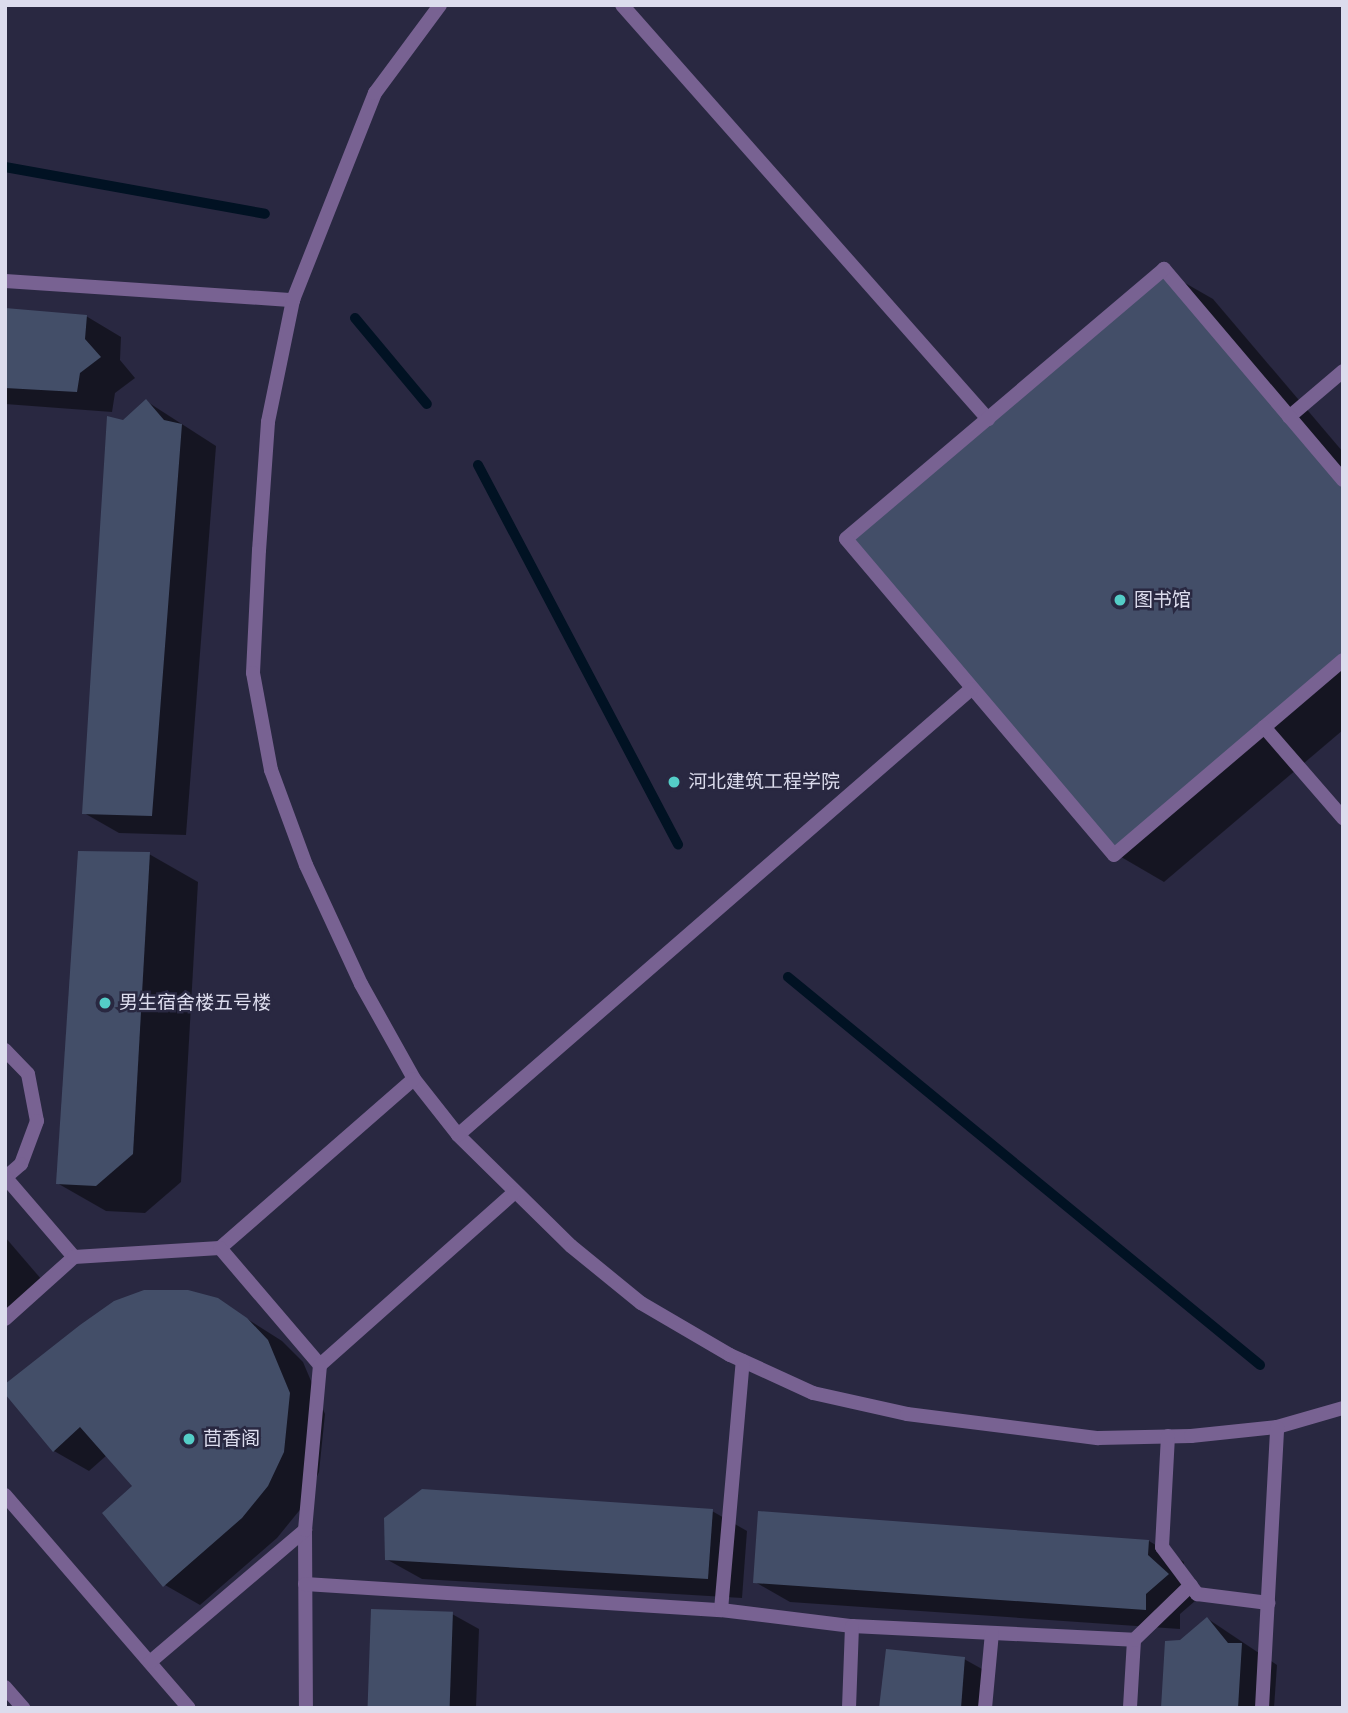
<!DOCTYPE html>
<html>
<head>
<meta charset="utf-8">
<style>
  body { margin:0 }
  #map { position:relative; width:1348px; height:1713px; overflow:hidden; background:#292841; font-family:"Libre Baskerville","Noto Sans SC",serif }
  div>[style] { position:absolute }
  .shadow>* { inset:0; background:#0007 }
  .stream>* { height:10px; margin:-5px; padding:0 5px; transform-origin:5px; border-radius:5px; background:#011223 }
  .building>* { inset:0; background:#434e68; transform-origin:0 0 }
  .lane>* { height:14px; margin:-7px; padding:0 7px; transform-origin:7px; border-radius:7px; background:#786292 }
  .street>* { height:14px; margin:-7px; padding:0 7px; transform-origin:7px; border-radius:7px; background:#786292 }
  .dots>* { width:19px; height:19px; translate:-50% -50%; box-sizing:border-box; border:4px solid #292841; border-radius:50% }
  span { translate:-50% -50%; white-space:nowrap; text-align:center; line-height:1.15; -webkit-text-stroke:5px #292841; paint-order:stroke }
  .poi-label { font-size:19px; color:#dcdced }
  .left { translate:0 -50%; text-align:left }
  .frame { position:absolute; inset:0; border:7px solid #dcdced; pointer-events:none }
</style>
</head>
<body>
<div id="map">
  <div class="shadow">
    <i style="clip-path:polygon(1164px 271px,1213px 299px,1343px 452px,1343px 730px,1164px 882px,1116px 854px)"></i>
    <i style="clip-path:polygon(5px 310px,86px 316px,121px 337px,120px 360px,135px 378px,115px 393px,112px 412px,5px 404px)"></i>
    <i style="clip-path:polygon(146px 401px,216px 446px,186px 835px,119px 833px,84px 813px,124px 422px)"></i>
    <i style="clip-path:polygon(149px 854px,198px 882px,181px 1182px,145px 1213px,106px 1211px,57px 1183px)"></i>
    <i style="clip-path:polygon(5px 1237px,48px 1287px,5px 1323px)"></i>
    <i style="clip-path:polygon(217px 1300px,282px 1341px,303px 1362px,325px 1414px,319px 1472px,303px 1506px,277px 1538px,200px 1605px,165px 1585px,134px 1487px,107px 1455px,89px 1471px,54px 1451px,5px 1392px)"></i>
    <i style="clip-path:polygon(712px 1511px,747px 1531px,742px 1598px,422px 1579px,386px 1559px)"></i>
    <i style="clip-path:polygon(1149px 1541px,1184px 1562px,1183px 1576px,1202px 1595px,1180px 1614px,1180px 1629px,790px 1602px,755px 1582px)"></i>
    <i style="clip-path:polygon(452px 1614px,479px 1629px,476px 1708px,369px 1708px)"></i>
    <i style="clip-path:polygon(1208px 1619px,1277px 1665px,1274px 1708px,1163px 1708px,1180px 1642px)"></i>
    <i style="clip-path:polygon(964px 1659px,991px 1674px,989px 1708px,881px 1708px)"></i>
  </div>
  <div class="stream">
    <i style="left:5px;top:167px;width:264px;rotate:10.2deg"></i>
    <i style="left:355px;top:318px;width:112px;rotate:50.1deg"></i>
    <i style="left:478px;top:465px;width:429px;rotate:62.2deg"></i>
    <i style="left:788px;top:977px;width:611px;rotate:39.42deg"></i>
  </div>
  <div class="building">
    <i style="clip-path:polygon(1164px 269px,1343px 480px,1343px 660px,1114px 855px,846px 539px)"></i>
    <i style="clip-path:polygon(5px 308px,87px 315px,85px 339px,101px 357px,80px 373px,77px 392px,5px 388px)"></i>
    <i style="clip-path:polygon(146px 399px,164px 420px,182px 424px,152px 816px,82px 814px,107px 416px,123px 420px)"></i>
    <i style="clip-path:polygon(78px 851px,150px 852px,133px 1154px,96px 1186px,56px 1184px)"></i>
    <i style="clip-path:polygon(144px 1290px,188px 1290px,218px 1298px,247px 1318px,268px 1340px,290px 1393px,284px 1452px,268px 1486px,242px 1518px,163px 1587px,102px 1513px,132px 1486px,80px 1427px,53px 1452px,5px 1394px,5px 1384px,80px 1325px,114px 1301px)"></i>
    <i style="clip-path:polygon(422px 1489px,713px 1509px,708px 1579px,385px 1560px,384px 1518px)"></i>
    <i style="clip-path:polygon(758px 1511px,1149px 1540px,1148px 1555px,1169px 1574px,1146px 1594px,1146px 1610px,753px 1583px)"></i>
    <i style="left:371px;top:1609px;width:82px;height:99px;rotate:2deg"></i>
    <i style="clip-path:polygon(1207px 1617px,1228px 1643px,1242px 1643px,1238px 1708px,1161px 1708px,1165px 1641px,1180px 1640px)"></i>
    <i style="clip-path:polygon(886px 1649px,965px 1657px,961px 1708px,879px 1708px)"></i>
  </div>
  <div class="lane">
    <i style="left:5px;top:1687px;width:28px;rotate:49deg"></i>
  </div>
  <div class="street">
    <i style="left:622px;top:5px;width:553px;rotate:48.52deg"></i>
    <i style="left:5px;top:281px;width:289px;rotate:3.8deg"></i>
    <i style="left:293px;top:300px;width:125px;rotate:101.6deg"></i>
    <i style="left:268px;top:422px;width:128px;rotate:94deg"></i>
    <i style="left:259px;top:550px;width:123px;rotate:92.8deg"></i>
    <i style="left:253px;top:673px;width:99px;rotate:79.5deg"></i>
    <i style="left:271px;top:770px;width:101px;rotate:69.8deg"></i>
    <i style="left:306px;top:865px;width:131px;rotate:65.2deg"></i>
    <i style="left:361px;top:984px;width:109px;rotate:60.8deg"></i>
    <i style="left:414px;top:1079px;width:71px;rotate:51.8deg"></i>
    <i style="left:458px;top:1135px;width:158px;rotate:44.5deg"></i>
    <i style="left:571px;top:1246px;width:90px;rotate:39.2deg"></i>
    <i style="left:641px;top:1303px;width:103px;rotate:30.3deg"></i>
    <i style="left:730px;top:1355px;width:91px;rotate:24.6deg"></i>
    <i style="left:813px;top:1393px;width:96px;rotate:12.6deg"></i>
    <i style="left:907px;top:1414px;width:193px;rotate:7.2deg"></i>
    <i style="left:1098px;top:1438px;width:93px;rotate:-1.2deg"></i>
    <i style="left:1191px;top:1436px;width:86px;rotate:-6deg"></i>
    <i style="left:1277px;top:1427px;width:69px;rotate:-16.1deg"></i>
    <i style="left:293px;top:300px;width:223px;rotate:-68.4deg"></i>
    <i style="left:375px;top:93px;width:109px;rotate:-53.5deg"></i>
    <i style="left:1289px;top:417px;width:71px;rotate:-40.4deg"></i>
    <i style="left:1343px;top:480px;width:277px;rotate:-130.3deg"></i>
    <i style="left:1164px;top:269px;width:417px;rotate:139.7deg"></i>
    <i style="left:846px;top:539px;width:414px;rotate:49.7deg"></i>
    <i style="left:1114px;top:855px;width:301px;rotate:-40.4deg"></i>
    <i style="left:1264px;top:727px;width:121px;rotate:49deg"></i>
    <i style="left:5px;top:1050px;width:33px;rotate:46deg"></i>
    <i style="left:28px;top:1074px;width:48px;rotate:79.2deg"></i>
    <i style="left:37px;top:1121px;width:46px;rotate:110.4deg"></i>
    <i style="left:21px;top:1164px;width:21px;rotate:139deg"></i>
    <i style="left:458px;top:1135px;width:680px;rotate:-41deg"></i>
    <i style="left:6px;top:1178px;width:104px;rotate:49.3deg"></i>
    <i style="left:220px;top:1248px;width:257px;rotate:-41.1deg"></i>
    <i style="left:5px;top:1319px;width:93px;rotate:-41.9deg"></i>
    <i style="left:74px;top:1257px;width:146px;rotate:-3.5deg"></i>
    <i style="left:220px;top:1248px;width:154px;rotate:49.5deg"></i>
    <i style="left:1168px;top:1436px;width:111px;rotate:93.1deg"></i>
    <i style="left:1162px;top:1547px;width:59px;rotate:53.3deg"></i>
    <i style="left:1197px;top:1594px;width:72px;rotate:7.2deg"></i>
    <i style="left:5px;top:1495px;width:281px;rotate:49.2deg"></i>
    <i style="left:305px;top:1530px;width:178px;rotate:89.7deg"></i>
    <i style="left:305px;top:1584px;width:417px;rotate:3.6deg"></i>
    <i style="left:721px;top:1610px;width:132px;rotate:7deg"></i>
    <i style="left:852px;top:1626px;width:282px;rotate:2.8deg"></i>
    <i style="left:1134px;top:1640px;width:68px;rotate:93.4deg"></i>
    <i style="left:721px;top:1610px;width:250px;rotate:-85deg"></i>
    <i style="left:1134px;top:1640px;width:79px;rotate:-44deg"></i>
    <i style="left:150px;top:1662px;width:204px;rotate:-40.4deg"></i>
    <i style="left:305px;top:1530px;width:166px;rotate:-84.8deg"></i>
    <i style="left:320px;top:1365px;width:259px;rotate:-41.6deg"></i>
    <i style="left:849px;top:1708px;width:82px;rotate:-87.9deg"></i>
    <i style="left:985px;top:1708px;width:75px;rotate:-84.7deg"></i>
    <i style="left:1262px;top:1708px;width:281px;rotate:-86.9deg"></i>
  </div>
  <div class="dots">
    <i style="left:1120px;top:600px;background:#54cdc7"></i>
    <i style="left:674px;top:782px;background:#54cdc7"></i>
    <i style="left:105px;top:1003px;background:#54cdc7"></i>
    <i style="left:189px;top:1439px;background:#54cdc7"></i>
  </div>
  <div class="poi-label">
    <span class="left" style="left:1134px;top:600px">图书馆</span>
    <span class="left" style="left:688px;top:782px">河北建筑工程学院</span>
    <span class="left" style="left:119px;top:1003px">男生宿舍楼五号楼</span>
    <span class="left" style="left:203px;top:1439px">茴香阁</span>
  </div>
  <div class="frame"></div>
</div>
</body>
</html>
